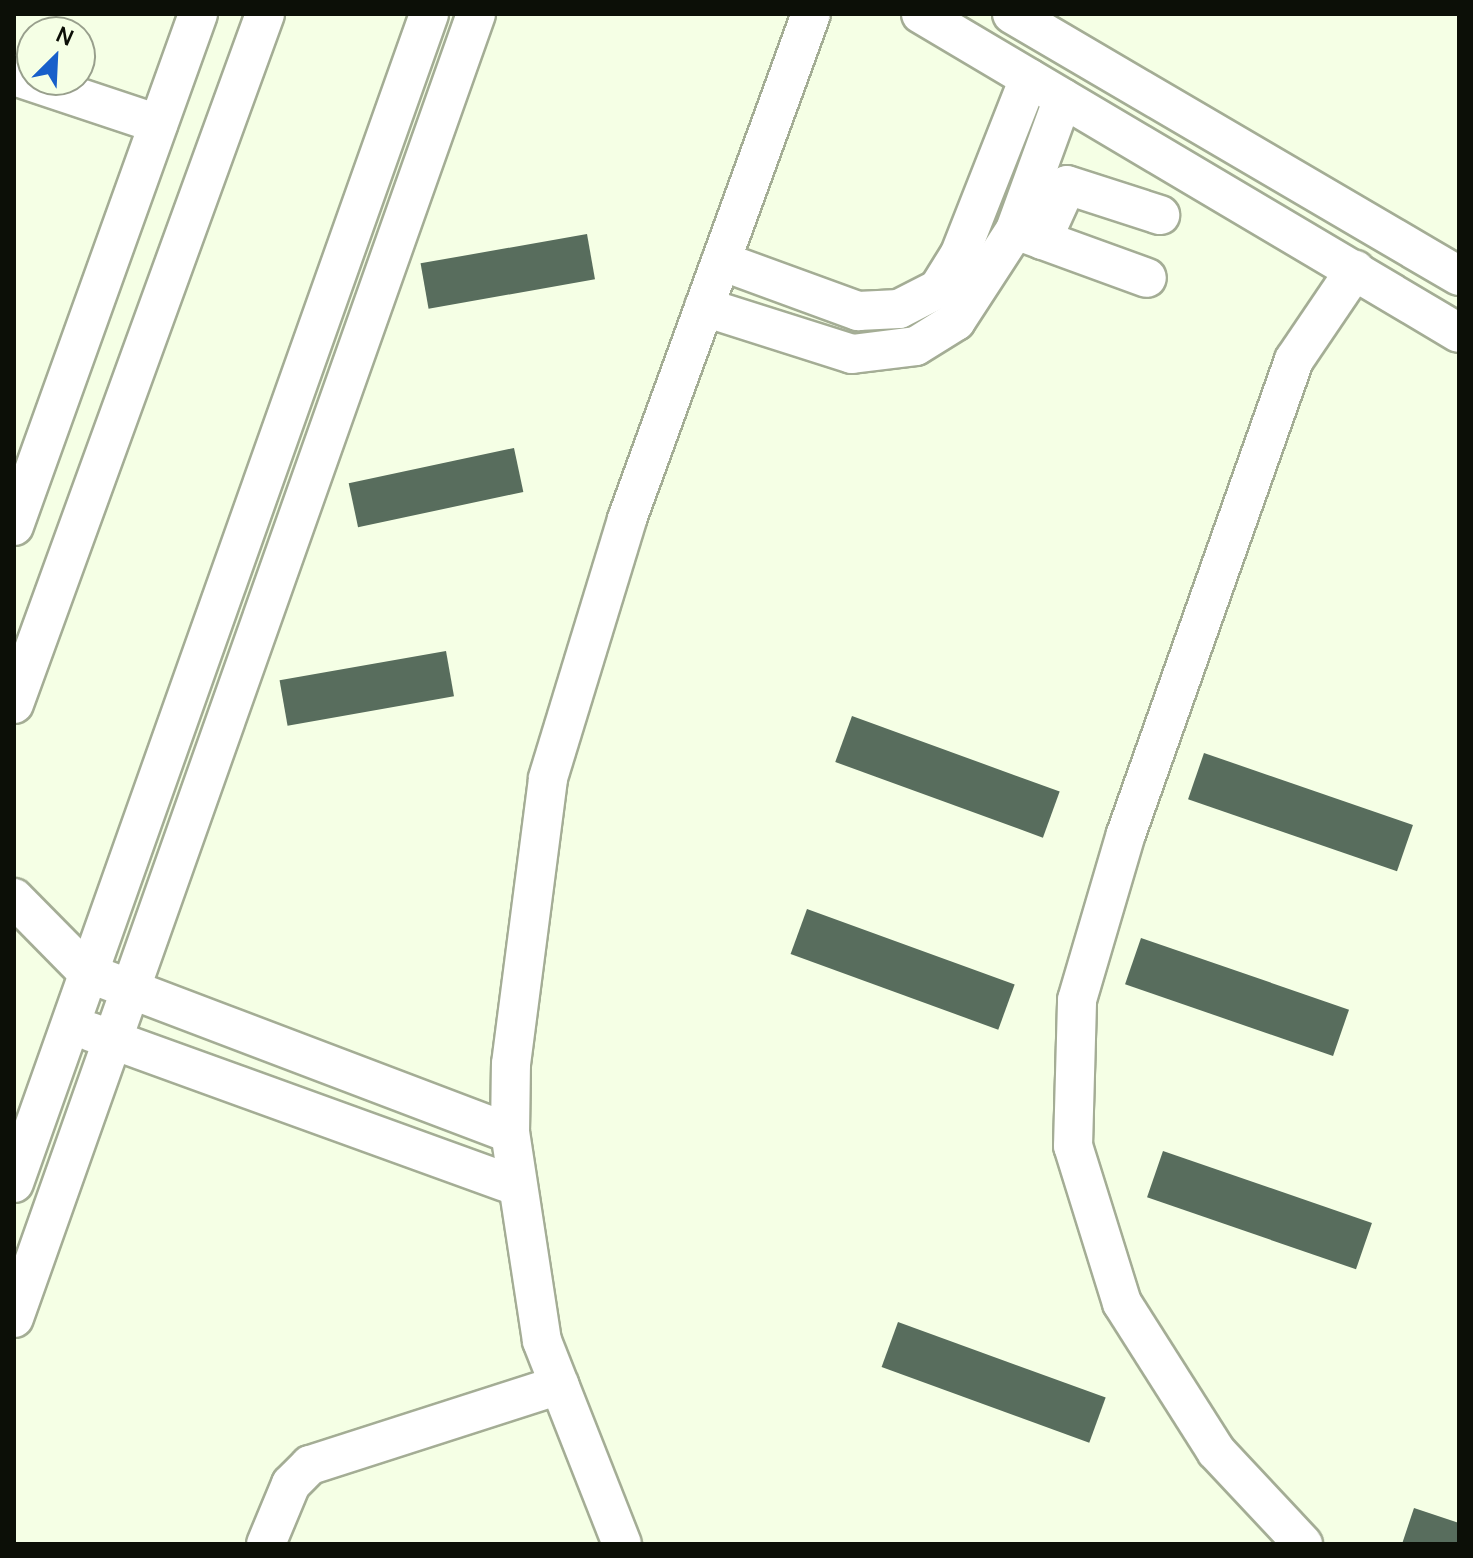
<!DOCTYPE html>
<html>
<head>
<meta charset="utf-8">
<style>
  body { margin:0 }
  #map { position:relative; width:1473px; height:1558px; overflow:hidden; background:#f5ffe5; font-family:Manrope,sans-serif }
  div>[style] { position:absolute }
  .building>* { inset:0; background:#586d5d; transform-origin:0 0 }
  .roads { filter:drop-shadow(2px 0 #a4ad95) drop-shadow(-2px 0 #a4ad95) drop-shadow(0 2px #a4ad95) drop-shadow(0 -2px #a4ad95) }
  .minor>* { height:38px; margin:-19px; padding:0 19px; transform-origin:19px; border-radius:19px; background:#fff }
  span { translate:-50% -50%; white-space:nowrap; text-align:center; line-height:1.15; -webkit-text-stroke:6px #f5ffe5; paint-order:stroke }
  .frame { position:absolute; inset:0; border:16px solid #0c0f07; pointer-events:none }
  .north { position:absolute; left:16px; top:16px; width:80px; height:80px; box-sizing:border-box; background:#f5ffe5; border:2px solid #989f8c; border-radius:50%; rotate:24deg; font-size:22px; font-weight:700; line-height:32px; text-align:center; color:#0c0f07 }
  .north::after { content:''; display:block; margin:auto; width:28px; height:36px; background:#175fca; clip-path:polygon(50% 0,100% 100%,50% 72%,0 100%) }
</style>
</head>
<body>
<div id="map">
  <div class="building">
    <i style="left:587px;top:234px;width:46px;height:169px;rotate:80deg"></i>
    <i style="left:514px;top:448px;width:45px;height:169px;rotate:78deg"></i>
    <i style="left:446px;top:651px;width:46px;height:169px;rotate:80deg"></i>
    <i style="left:852px;top:716px;width:221px;height:49px;rotate:20deg"></i>
    <i style="left:1204px;top:753px;width:221px;height:49px;rotate:19deg"></i>
    <i style="left:807px;top:909px;width:221px;height:48px;rotate:20deg"></i>
    <i style="left:1141px;top:938px;width:220px;height:49px;rotate:19deg"></i>
    <i style="left:1163px;top:1151px;width:221px;height:49px;rotate:19deg"></i>
    <i style="left:898px;top:1322px;width:221px;height:48px;rotate:20deg"></i>
    <i style="clip-path:polygon(1414px 1508px,1459px 1523px,1459px 1544px,1402px 1544px)"></i>
  </div>
  <div class="roads">
    <div class="minor">
      <i style="left:921px;top:14px;width:625px;rotate:30.67deg"></i>
      <i style="left:1012px;top:14px;width:518px;rotate:30.38deg"></i>
      <i style="left:14px;top:76px;width:152px;rotate:18.4deg"></i>
      <i style="left:1018px;top:231px;width:137px;rotate:20deg"></i>
      <i style="left:1042px;top:240px;width:60px;rotate:-65.6deg"></i>
      <i style="left:1067px;top:185px;width:98px;rotate:17.9deg"></i>
      <i style="left:721px;top:261px;width:146px;rotate:20.1deg"></i>
      <i style="left:858px;top:311px;width:41px;rotate:-2.8deg"></i>
      <i style="left:899px;top:309px;width:44px;rotate:-27.1deg"></i>
      <i style="left:938px;top:289px;width:39px;rotate:-58deg"></i>
      <i style="left:959px;top:256px;width:191px;rotate:-68.5deg"></i>
      <i style="left:704px;top:307px;width:155px;rotate:17.6deg"></i>
      <i style="left:852px;top:354px;width:64px;rotate:-7.1deg"></i>
      <i style="left:916px;top:346px;width:47px;rotate:-32deg"></i>
      <i style="left:956px;top:321px;width:108px;rotate:-57deg"></i>
      <i style="left:1015px;top:230px;width:140px;rotate:-70deg"></i>
      <i style="left:14px;top:526px;width:544px;rotate:-70.23deg"></i>
      <i style="left:14px;top:704px;width:734px;rotate:-70.01deg"></i>
      <i style="left:14px;top:898px;width:105px;rotate:45.4deg"></i>
      <i style="left:88px;top:973px;width:451px;rotate:20.8deg"></i>
      <i style="left:91px;top:1032px;width:453px;rotate:19.9deg"></i>
      <i style="left:14px;top:1183px;width:1240px;rotate:-70.45deg"></i>
      <i style="left:14px;top:1318px;width:1383px;rotate:-70.49deg"></i>
      <i style="left:266px;top:1544px;width:65px;rotate:-67.4deg"></i>
      <i style="left:291px;top:1484px;width:27px;rotate:-45deg"></i>
      <i style="left:310px;top:1465px;width:262px;rotate:-17.8deg"></i>
      <i style="left:622px;top:1544px;width:218px;rotate:-111.5deg"></i>
      <i style="left:542px;top:1341px;width:210px;rotate:-98.7deg"></i>
      <i style="left:510px;top:1133px;width:69px;rotate:-89.2deg"></i>
      <i style="left:511px;top:1064px;width:288px;rotate:-82.6deg"></i>
      <i style="left:548px;top:778px;width:271px;rotate:-73deg"></i>
      <i style="left:627px;top:519px;width:537px;rotate:-69.98deg"></i>
      <i style="left:1303px;top:1544px;width:127px;rotate:-133.1deg"></i>
      <i style="left:1216px;top:1451px;width:175px;rotate:-122.4deg"></i>
      <i style="left:1122px;top:1303px;width:164px;rotate:-107.3deg"></i>
      <i style="left:1073px;top:1146px;width:146px;rotate:-88.4deg"></i>
      <i style="left:1077px;top:1000px;width:173px;rotate:-73.6deg"></i>
      <i style="left:1126px;top:834px;width:503px;rotate:-70.48deg"></i>
      <i style="left:1294px;top:360px;width:109px;rotate:-55.9deg"></i>
    </div>
  </div>
  <div class="frame"></div>
  <div class="north">N</div>
</div>
</body>
</html>
